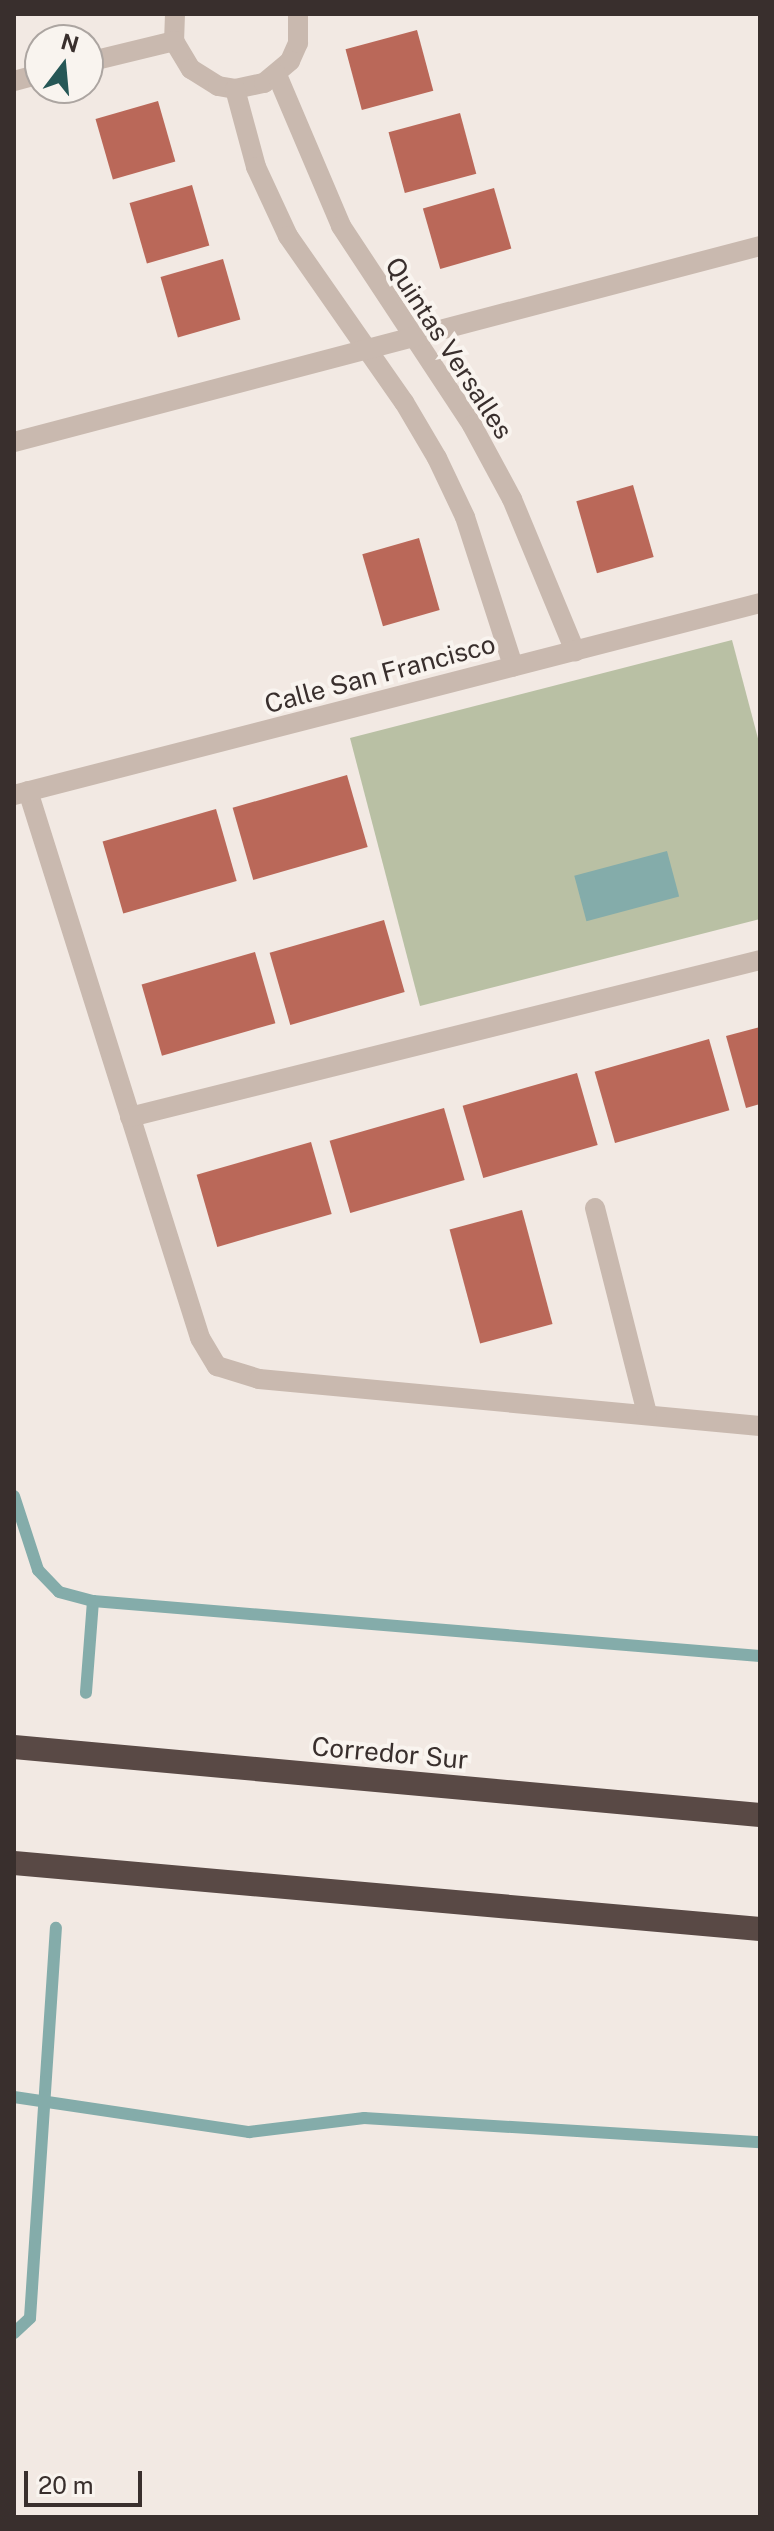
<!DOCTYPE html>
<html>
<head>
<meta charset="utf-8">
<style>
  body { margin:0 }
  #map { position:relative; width:774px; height:2531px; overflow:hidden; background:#f2e9e3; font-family:"Public Sans",sans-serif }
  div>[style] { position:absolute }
  .green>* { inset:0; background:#b9c0a4 }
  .water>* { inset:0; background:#84acaa; transform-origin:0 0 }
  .stream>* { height:12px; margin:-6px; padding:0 6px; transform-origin:6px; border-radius:6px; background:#84acaa }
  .building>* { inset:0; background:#ba6859; transform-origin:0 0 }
  .street>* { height:20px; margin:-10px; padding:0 10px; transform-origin:10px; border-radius:10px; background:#c9b9af }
  .highway>* { height:24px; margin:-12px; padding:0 12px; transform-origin:12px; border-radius:12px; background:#594945 }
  span { translate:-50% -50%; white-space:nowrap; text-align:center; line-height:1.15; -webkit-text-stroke:8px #f9f4ef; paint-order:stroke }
  .street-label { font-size:26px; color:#392f2d }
  .frame { position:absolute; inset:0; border:16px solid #392f2d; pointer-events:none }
  .north { position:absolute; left:24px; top:24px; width:80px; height:80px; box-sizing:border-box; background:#f9f4ef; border:2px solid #aca5a1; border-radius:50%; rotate:16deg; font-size:22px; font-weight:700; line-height:32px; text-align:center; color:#392f2d }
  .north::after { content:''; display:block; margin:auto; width:28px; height:36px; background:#265756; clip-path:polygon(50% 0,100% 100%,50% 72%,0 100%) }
  .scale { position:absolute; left:24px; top:2471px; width:118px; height:36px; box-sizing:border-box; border:4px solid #392f2d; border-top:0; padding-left:10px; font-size:24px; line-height:28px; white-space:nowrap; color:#392f2d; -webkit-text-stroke:6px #f9f4ef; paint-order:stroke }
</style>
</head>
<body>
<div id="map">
  <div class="green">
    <i style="clip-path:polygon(732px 640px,760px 746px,760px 919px,420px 1006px,350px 738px)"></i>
  </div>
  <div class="water">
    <i style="left:667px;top:851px;width:47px;height:96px;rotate:75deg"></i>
  </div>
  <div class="stream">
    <i style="left:14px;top:1496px;width:78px;rotate:72deg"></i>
    <i style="left:38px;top:1570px;width:30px;rotate:46deg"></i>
    <i style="left:59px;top:1592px;width:35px;rotate:15deg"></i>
    <i style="left:93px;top:1601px;width:92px;rotate:94.4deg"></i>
    <i style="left:93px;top:1601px;width:669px;rotate:4.71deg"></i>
    <i style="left:14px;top:2097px;width:238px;rotate:8.5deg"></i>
    <i style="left:249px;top:2132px;width:116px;rotate:-6.9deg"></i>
    <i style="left:364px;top:2118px;width:397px;rotate:3.5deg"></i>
    <i style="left:14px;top:2333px;width:22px;rotate:-43deg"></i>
    <i style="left:30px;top:2318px;width:391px;rotate:-86.2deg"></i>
  </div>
  <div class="building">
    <i style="left:417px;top:30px;width:63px;height:74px;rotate:75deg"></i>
    <i style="left:158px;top:101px;width:63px;height:65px;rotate:74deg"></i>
    <i style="left:460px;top:113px;width:63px;height:74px;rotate:75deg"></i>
    <i style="left:192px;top:185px;width:63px;height:65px;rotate:74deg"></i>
    <i style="left:494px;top:188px;width:63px;height:74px;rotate:74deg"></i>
    <i style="left:223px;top:259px;width:63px;height:65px;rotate:74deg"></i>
    <i style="left:633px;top:485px;width:75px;height:59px;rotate:74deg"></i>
    <i style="left:419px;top:538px;width:75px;height:59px;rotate:74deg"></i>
    <i style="left:347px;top:775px;width:75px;height:119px;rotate:74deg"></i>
    <i style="left:216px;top:809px;width:75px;height:118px;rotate:74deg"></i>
    <i style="left:384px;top:920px;width:75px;height:119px;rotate:74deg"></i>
    <i style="left:255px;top:952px;width:74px;height:118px;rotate:74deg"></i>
    <i style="clip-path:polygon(760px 1027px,760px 1104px,746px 1108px,726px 1036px)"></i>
    <i style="left:709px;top:1039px;width:74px;height:119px;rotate:74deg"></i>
    <i style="left:577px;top:1073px;width:75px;height:119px;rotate:74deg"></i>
    <i style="left:444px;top:1108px;width:75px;height:119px;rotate:74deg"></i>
    <i style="left:311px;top:1142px;width:75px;height:119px;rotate:74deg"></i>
    <i style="left:522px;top:1210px;width:118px;height:75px;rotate:75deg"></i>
  </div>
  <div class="street">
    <i style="left:175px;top:14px;width:27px;rotate:92deg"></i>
    <i style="left:174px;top:41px;width:33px;rotate:59deg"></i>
    <i style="left:191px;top:69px;width:32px;rotate:32deg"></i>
    <i style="left:218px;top:86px;width:17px;rotate:10deg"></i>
    <i style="left:235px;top:89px;width:30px;rotate:-12deg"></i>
    <i style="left:264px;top:83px;width:34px;rotate:-40deg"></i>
    <i style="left:290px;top:61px;width:20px;rotate:-66deg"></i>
    <i style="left:298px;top:43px;width:29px;rotate:-90deg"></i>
    <i style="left:88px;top:62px;width:89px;rotate:-13.7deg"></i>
    <i style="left:277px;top:75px;width:164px;rotate:67deg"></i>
    <i style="left:341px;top:226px;width:238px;rotate:56.6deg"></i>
    <i style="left:472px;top:425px;width:84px;rotate:61.6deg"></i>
    <i style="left:512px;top:499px;width:165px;rotate:67.5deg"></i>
    <i style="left:14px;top:81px;width:27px;rotate:-15deg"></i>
    <i style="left:235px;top:89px;width:81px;rotate:74.9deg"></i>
    <i style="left:256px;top:167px;width:76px;rotate:65.1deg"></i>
    <i style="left:288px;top:236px;width:203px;rotate:55.1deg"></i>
    <i style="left:404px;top:402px;width:65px;rotate:59.5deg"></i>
    <i style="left:437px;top:458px;width:65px;rotate:64.6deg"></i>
    <i style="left:465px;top:517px;width:157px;rotate:72.1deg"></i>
    <i style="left:14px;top:442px;width:771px;rotate:-14.72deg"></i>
    <i style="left:28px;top:791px;width:573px;rotate:72.54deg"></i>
    <i style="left:200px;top:1338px;width:33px;rotate:59deg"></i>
    <i style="left:217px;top:1366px;width:44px;rotate:17.2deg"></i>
    <i style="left:259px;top:1379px;width:503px;rotate:5.36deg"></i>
    <i style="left:14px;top:795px;width:770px;rotate:-14.43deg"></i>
    <i style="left:130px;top:1117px;width:649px;rotate:-13.99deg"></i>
    <i style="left:595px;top:1208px;width:212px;rotate:75.8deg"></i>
  </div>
  <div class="highway">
    <i style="left:14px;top:1747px;width:749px;rotate:5.21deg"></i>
    <i style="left:14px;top:1863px;width:749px;rotate:5.06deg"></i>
  </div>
  <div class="street-label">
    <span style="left:449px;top:348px;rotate:57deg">Quintas Versalles</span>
    <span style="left:380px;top:674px;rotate:-15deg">Calle San Francisco</span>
    <span style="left:390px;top:1753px;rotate:5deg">Corredor Sur</span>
  </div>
  <div class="frame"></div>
  <div class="north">N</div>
  <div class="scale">20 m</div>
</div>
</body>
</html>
